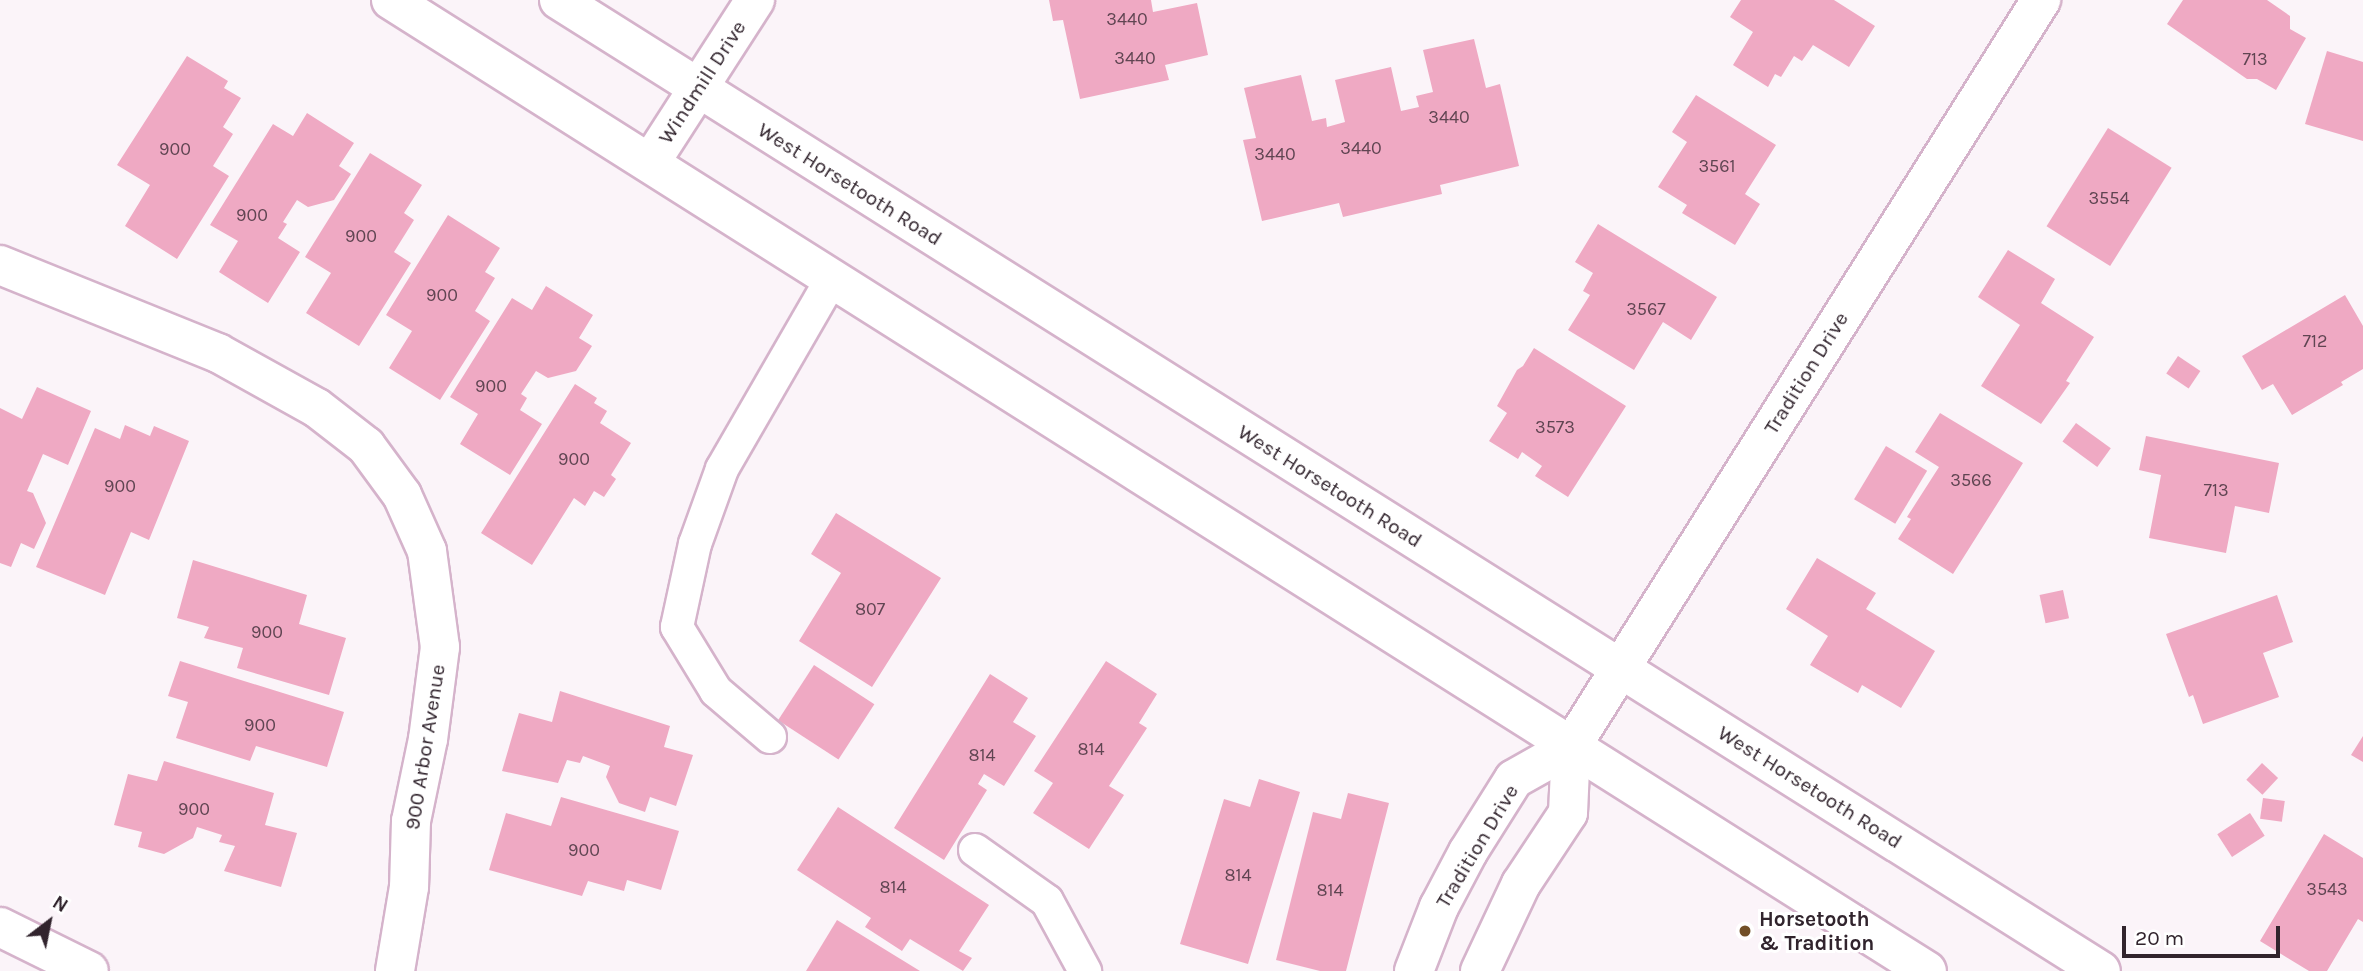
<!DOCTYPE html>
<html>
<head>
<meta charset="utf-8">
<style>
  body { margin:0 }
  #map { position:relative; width:2363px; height:971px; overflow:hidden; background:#fbf4f9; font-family:Karla,sans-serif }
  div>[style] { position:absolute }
  .building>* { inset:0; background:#efa9c3; transform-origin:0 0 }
  .roads { filter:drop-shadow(2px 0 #d5b3cb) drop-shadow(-2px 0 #d5b3cb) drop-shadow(0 2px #d5b3cb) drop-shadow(0 -2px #d5b3cb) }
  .service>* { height:32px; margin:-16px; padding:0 16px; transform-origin:16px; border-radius:16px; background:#fff }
  .minor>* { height:38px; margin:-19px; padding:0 19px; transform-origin:19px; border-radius:19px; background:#fff }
  .primary>* { height:38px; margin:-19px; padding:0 19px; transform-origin:19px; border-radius:19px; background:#fff }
  .dots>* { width:19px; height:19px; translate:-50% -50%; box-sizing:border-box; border:4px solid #fff; border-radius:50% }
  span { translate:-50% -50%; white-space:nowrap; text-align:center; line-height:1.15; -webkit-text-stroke:6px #fff; paint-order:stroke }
  .number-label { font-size:18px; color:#604552 }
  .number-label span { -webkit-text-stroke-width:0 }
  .street-label { font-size:21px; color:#31242d }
  .poi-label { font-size:21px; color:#31242d; font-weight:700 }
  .left { translate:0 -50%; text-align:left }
  .north { position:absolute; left:14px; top:887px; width:70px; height:70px; -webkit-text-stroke:5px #fff; paint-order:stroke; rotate:32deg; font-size:19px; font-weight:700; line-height:28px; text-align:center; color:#31242d }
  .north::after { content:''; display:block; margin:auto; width:24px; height:32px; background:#31242d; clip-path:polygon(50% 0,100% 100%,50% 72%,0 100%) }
  .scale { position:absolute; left:2122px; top:926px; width:158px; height:32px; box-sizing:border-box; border:4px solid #31242d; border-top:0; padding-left:9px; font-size:21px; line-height:24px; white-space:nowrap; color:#31242d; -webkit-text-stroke:5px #fff; paint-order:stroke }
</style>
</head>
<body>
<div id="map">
  <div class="building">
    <i style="clip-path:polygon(1049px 0,1151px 0,1153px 12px,1197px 3px,1208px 55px,1165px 65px,1169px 80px,1080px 99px,1063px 20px,1053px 21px)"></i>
    <i style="clip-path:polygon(1741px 0,1834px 0,1875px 26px,1849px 67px,1813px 45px,1802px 61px,1794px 56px,1781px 77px,1775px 74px,1768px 87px,1733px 65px,1753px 32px,1730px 17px)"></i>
    <i style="clip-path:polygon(2183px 0,2267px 0,2290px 16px,2290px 29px,2306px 38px,2276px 90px,2257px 79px,2247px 79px,2167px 24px)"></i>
    <i style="clip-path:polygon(1474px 39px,1486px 88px,1500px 84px,1519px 166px,1440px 185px,1442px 194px,1343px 217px,1339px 203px,1262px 221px,1243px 140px,1256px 138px,1244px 88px,1301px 75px,1312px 121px,1326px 118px,1327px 127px,1345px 122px,1335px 80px,1391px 67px,1401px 111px,1419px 107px,1416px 96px,1433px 92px,1423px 50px)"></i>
    <i style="clip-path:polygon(2327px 51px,2363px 62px,2363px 141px,2305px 124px)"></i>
    <i style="clip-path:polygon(187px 56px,228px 81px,224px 88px,241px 98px,223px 127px,233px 134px,213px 166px,229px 176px,177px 259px,125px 226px,150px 185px,117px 165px)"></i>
    <i style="clip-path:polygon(1696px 95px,1776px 145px,1745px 194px,1760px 204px,1735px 245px,1682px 213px,1687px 205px,1658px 187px,1687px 142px,1672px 132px)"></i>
    <i style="clip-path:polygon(307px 113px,354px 143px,339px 166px,351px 174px,334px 200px,308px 207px,297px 200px,283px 222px,287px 224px,278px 238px,300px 252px,268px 303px,219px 272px,238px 241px,210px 225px,273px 124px,293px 136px)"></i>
    <i style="left:2108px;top:128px;width:75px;height:116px;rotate:32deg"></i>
    <i style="clip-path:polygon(370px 153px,422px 185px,404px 213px,414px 220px,394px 252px,411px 263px,359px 346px,306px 313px,331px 273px,305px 257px)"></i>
    <i style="clip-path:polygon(448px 215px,500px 248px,485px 272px,495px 278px,475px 311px,490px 321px,440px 400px,389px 368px,412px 331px,386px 315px)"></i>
    <i style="clip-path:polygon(1598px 224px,1717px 297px,1691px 340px,1663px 322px,1634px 370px,1568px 330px,1590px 295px,1583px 291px,1593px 273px,1575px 262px)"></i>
    <i style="clip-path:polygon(2008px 250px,2055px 279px,2041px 303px,2094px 337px,2066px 381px,2070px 383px,2041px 424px,1981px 386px,2020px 325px,1978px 297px)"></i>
    <i style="clip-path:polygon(546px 286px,593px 315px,579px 338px,592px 346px,576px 371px,548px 378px,536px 371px,521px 394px,527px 398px,520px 410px,542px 424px,510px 475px,460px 444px,478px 414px,450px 397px,512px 298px,532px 310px)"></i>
    <i style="clip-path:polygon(2345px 295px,2363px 326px,2363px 369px,2341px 382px,2343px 385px,2292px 415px,2273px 384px,2262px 390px,2242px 356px)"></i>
    <i style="clip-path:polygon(1534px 348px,1626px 406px,1568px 497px,1535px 476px,1542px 466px,1522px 452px,1518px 459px,1489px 441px,1507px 413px,1497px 406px,1517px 370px,1523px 366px)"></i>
    <i style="left:2178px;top:356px;width:27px;height:21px;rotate:34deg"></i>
    <i style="clip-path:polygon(575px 384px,597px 398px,594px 403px,607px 411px,600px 423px,631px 443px,611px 475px,616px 479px,604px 497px,594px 491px,585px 506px,574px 498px,532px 565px,481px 533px)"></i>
    <i style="clip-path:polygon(37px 387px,91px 411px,68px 465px,43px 454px,27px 491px,33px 493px,46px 523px,34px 549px,21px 543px,11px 567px,0 563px,0 408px,22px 419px)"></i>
    <i style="clip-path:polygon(1940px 413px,2023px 463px,1953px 574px,1898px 539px,1911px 519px,1907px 517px,1939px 467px,1915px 452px)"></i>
    <i style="left:2076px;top:423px;width:43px;height:23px;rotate:36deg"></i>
    <i style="clip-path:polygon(125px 425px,150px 436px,154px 426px,189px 441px,149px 540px,131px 532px,105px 595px,36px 567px,95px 428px,120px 439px)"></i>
    <i style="clip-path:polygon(2146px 436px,2279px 463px,2269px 513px,2235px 506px,2226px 553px,2149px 538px,2161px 475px,2139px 470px)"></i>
    <i style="left:1886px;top:446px;width:48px;height:62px;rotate:31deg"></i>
    <i style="clip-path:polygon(836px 513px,941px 578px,872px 687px,799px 641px,841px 573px,811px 554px)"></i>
    <i style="clip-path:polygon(1817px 558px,1876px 593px,1866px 609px,1935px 651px,1901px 708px,1862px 685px,1858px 693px,1810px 665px,1828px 636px,1786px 609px)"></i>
    <i style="clip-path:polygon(193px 560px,307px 595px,299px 624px,346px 638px,329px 695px,237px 668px,243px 648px,204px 638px,209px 627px,177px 618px)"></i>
    <i style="left:2063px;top:590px;width:29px;height:24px;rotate:78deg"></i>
    <i style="clip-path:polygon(2277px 595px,2293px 642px,2263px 653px,2279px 697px,2203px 724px,2193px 695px,2189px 697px,2166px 634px)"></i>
    <i style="clip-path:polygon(180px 661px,344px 712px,327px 767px,256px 746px,250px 761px,176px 738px,188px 702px,168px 696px)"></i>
    <i style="clip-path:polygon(1106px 661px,1157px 694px,1139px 723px,1147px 728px,1109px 786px,1124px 795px,1089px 849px,1033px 813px,1053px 783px,1034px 771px)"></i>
    <i style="left:814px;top:665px;width:72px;height:66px;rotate:33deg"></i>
    <i style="clip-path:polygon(990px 674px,1028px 698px,1013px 722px,1036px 736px,1004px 786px,984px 774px,978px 784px,987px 790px,944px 860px,894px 828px)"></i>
    <i style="clip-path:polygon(560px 691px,670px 726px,664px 747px,693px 755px,676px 806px,650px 797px,645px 812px,619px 803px,606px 777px,610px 766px,583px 756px,580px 763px,567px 760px,558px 783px,502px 771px,519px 713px,552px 722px)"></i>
    <i style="clip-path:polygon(2363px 736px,2363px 762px,2351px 755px)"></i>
    <i style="clip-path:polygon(164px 761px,274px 793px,265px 825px,297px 833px,281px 887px,224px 871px,235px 846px,219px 842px,222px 835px,197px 827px,193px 838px,164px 854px,138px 847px,142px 832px,114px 825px,128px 774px,157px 781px)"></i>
    <i style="left:2262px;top:763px;width:22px;height:23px;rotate:43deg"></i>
    <i style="clip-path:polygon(1259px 779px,1300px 792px,1248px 964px,1180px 944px,1224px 799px,1250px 807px)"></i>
    <i style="clip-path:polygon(1348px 793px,1389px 803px,1346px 971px,1320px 971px,1276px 960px,1313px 812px,1341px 819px)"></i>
    <i style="clip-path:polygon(561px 797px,679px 831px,661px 890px,627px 880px,624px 891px,588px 881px,582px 896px,489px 870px,506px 813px,551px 826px)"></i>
    <i style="left:2263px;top:798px;width:22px;height:21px;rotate:8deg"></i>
    <i style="clip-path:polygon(838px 807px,989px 905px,959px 951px,972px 958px,963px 971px,910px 939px,902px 951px,865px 927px,871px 918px,797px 870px)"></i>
    <i style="left:2250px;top:813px;width:27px;height:39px;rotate:57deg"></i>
    <i style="clip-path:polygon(2324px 834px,2363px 858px,2363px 922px,2358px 919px,2327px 971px,2309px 971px,2260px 941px)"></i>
    <i style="clip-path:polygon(837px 920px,920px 971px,806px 971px)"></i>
  </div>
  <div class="roads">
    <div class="service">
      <i style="left:770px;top:737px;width:71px;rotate:-139.6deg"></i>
      <i style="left:716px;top:691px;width:75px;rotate:-121.4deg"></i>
      <i style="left:677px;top:627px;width:85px;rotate:-77.8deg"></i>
      <i style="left:695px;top:544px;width:80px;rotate:-70.2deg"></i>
      <i style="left:722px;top:469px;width:218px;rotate:-60deg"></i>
      <i style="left:975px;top:850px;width:88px;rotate:35.3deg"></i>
      <i style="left:1047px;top:901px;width:80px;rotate:61.5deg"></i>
    </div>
    <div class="minor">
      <i style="left:650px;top:163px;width:194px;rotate:-57.2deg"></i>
      <i style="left:0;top:265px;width:235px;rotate:22deg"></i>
      <i style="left:218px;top:353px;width:113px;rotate:29.1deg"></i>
      <i style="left:317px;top:408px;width:62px;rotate:37.8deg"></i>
      <i style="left:366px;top:446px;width:61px;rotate:53.7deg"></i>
      <i style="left:402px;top:495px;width:61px;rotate:65.9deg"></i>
      <i style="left:427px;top:551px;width:97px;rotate:82.3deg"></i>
      <i style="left:440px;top:647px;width:93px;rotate:97.4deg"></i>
      <i style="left:428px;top:739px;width:84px;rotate:101.7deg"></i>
      <i style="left:411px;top:821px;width:66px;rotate:91.7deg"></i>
      <i style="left:409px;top:887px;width:85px;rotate:99.5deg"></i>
      <i style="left:0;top:927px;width:99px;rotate:26.3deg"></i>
      <i style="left:1414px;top:971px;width:69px;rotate:-68.7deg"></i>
      <i style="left:1439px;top:907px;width:62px;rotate:-62.2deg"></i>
      <i style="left:1468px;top:852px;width:86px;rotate:-57.8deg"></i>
      <i style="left:1514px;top:779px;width:65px;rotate:-29.3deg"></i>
      <i style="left:1571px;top:747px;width:883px;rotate:-57.82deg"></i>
      <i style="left:1480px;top:971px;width:96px;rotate:-64.8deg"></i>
      <i style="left:1521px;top:884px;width:85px;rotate:-56.5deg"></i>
      <i style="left:1568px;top:813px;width:66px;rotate:-87.4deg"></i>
    </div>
    <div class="primary">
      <i style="left:391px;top:0;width:1817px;rotate:32.3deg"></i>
      <i style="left:559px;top:0;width:1822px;rotate:32.2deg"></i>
    </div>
  </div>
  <div class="dots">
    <i style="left:1745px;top:931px;background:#725028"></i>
  </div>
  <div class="number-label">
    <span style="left:1127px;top:19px">3440</span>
    <span style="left:1135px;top:58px">3440</span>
    <span style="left:2255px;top:59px">713</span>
    <span style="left:1449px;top:117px">3440</span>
    <span style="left:1361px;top:148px">3440</span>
    <span style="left:175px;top:149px">900</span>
    <span style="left:1275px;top:154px">3440</span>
    <span style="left:1717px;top:166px">3561</span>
    <span style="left:2109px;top:198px">3554</span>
    <span style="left:252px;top:215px">900</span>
    <span style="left:361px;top:236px">900</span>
    <span style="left:442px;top:295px">900</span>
    <span style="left:1646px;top:309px">3567</span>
    <span style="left:2315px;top:341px">712</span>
    <span style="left:491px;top:386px">900</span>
    <span style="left:1555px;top:427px">3573</span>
    <span style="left:574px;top:459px">900</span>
    <span style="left:1971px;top:480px">3566</span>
    <span style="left:120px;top:486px">900</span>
    <span style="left:2216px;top:490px">713</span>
    <span style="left:870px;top:609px">807</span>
    <span style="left:267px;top:632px">900</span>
    <span style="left:260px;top:725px">900</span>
    <span style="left:1091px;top:749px">814</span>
    <span style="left:982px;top:755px">814</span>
    <span style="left:194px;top:809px">900</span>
    <span style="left:584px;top:850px">900</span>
    <span style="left:1238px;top:875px">814</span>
    <span style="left:893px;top:887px">814</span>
    <span style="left:2327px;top:889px">3543</span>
    <span style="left:1330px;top:890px">814</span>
  </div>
  <div class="street-label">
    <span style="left:702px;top:82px;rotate:-57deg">Windmill Drive</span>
    <span style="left:850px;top:184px;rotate:32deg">West Horsetooth Road</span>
    <span style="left:1806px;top:373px;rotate:-58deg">Tradition Drive</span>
    <span style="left:1330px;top:486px;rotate:32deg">West Horsetooth Road</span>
    <span style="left:425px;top:747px;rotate:-81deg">900 Arbor Avenue</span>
    <span style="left:1810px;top:787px;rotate:32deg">West Horsetooth Road</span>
    <span style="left:1477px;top:846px;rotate:-59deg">Tradition Drive</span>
  </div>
  <div class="poi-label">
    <span class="left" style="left:1759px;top:931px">Horsetooth<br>&amp; Tradition</span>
  </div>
  <div class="north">N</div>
  <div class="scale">20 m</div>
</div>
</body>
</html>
